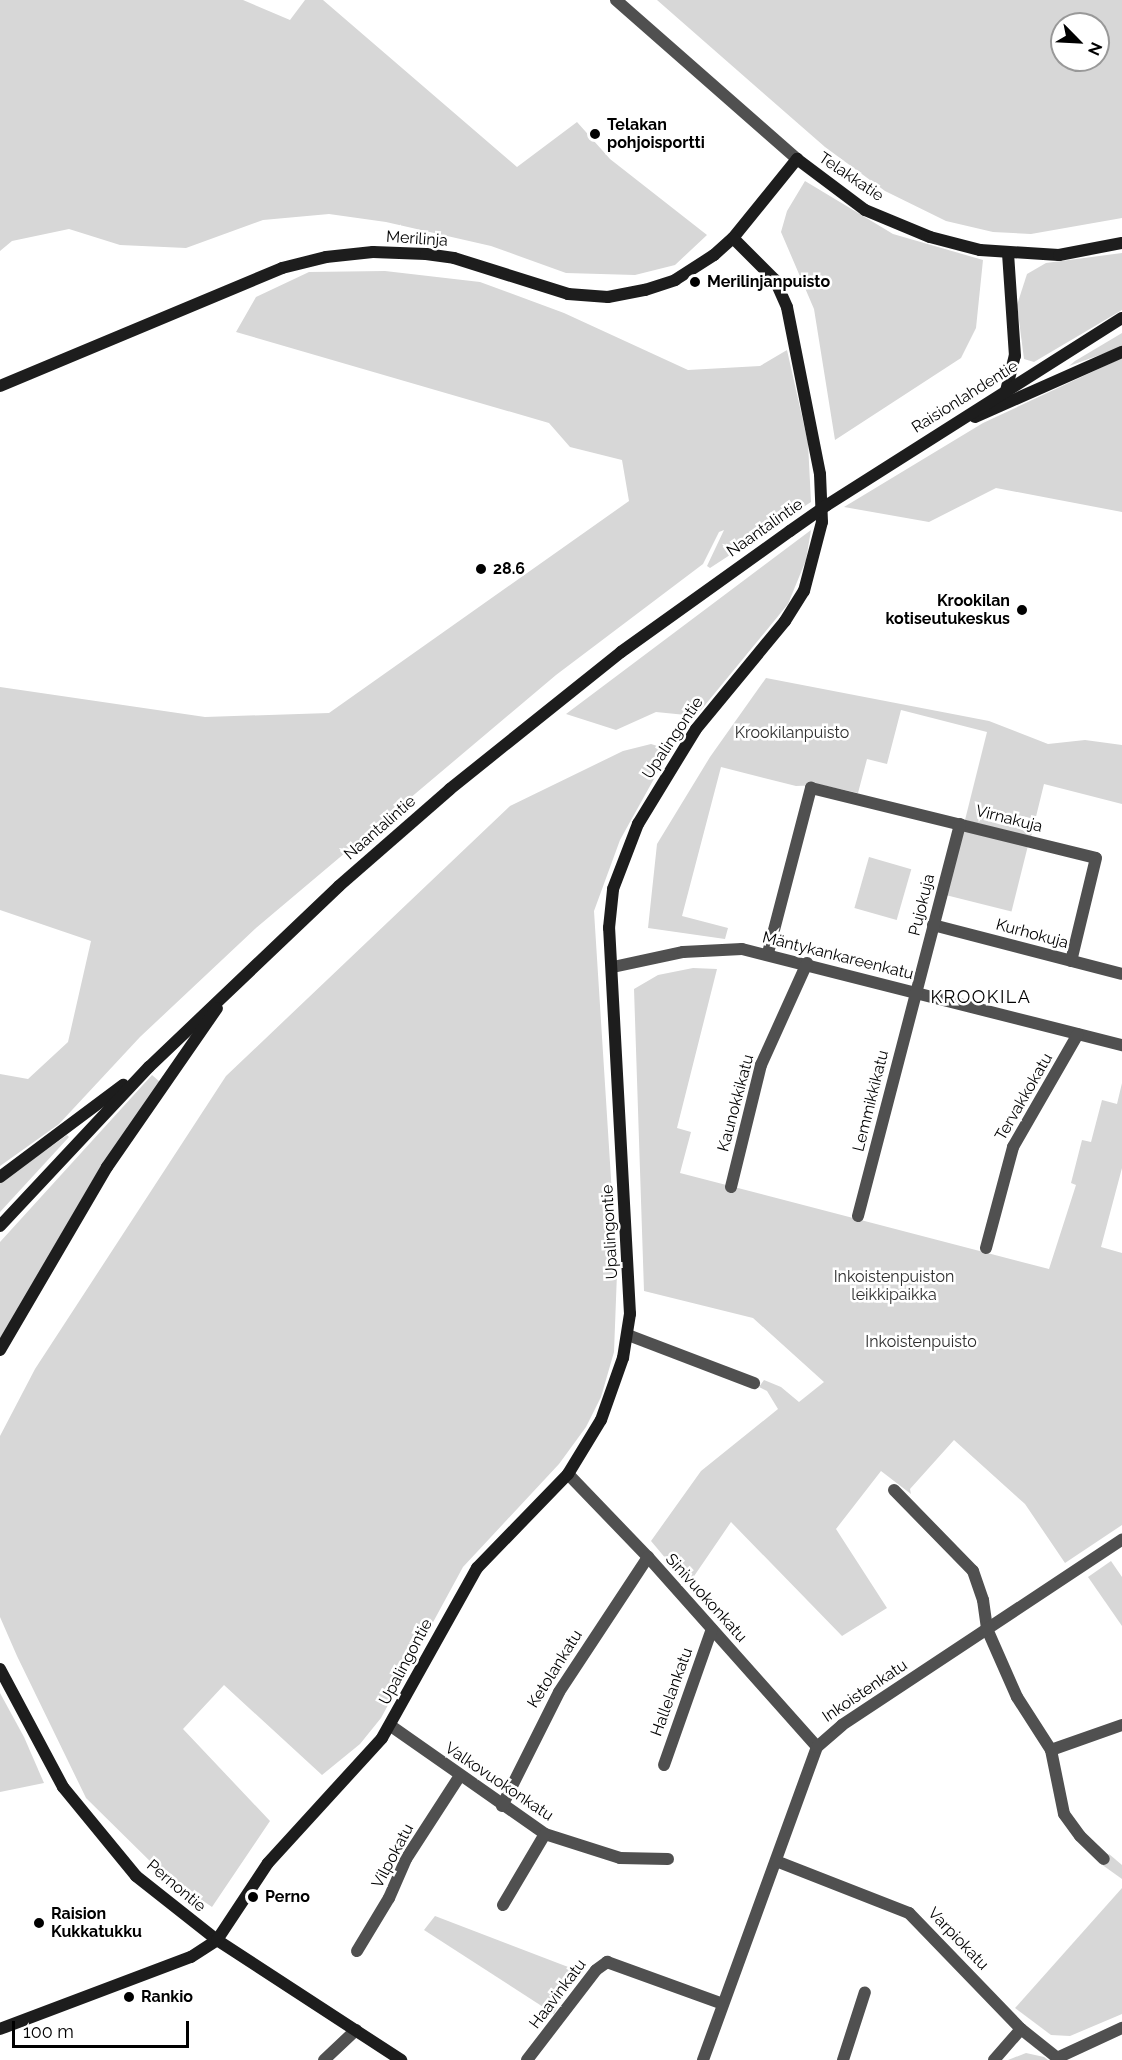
<!DOCTYPE html>
<html>
<head>
<meta charset="utf-8">
<style>
  body { margin:0 }
  #map { position:relative; width:1122px; height:2060px; overflow:hidden; background:#fff; font-family:Raleway,sans-serif }
  div>[style] { position:absolute }
  .green>* { inset:0; background:#d7d7d7; transform-origin:0 0 }
  .street>* { height:12px; margin:-6px; padding:0 6px; transform-origin:6px; border-radius:6px; background:#505050 }
  .secondary>* { height:12px; margin:-6px; padding:0 6px; transform-origin:6px; border-radius:6px; background:#1d1d1d }
  .secondary-bridge>* { height:12px; margin:-6px; padding:0 6px; transform-origin:6px; border-radius:6px; background:#1d1d1d }
  .dots>* { width:16px; height:16px; translate:-50% -50%; box-sizing:border-box; border:3px solid #fff; border-radius:50% }
  span { translate:-50% -50%; white-space:nowrap; text-align:center; line-height:1.15; -webkit-text-stroke:5px #fff; paint-order:stroke }
  .poi-label { font-size:16px; color:#000; font-weight:700 }
  .left { translate:0 -50%; text-align:left }
  .right { translate:-100% -50%; text-align:right }
  .street-label { font-size:16px; color:#000 }
  .park-label { font-size:16px; color:#2e2e2e }
  .neighbourhood-label { font-size:18px; color:#000; letter-spacing:1.5px }
  .north { position:absolute; left:1050px; top:12px; width:60px; height:60px; box-sizing:border-box; background:#fff; border:2px solid #999; border-radius:50%; rotate:114deg; font-size:16px; font-weight:700; line-height:24px; text-align:center; color:#000 }
  .north::after { content:''; display:block; margin:auto; width:21px; height:27px; background:#000; clip-path:polygon(50% 0,100% 100%,50% 72%,0 100%) }
  .scale { position:absolute; left:12px; top:2021px; width:177px; height:27px; box-sizing:border-box; border:3px solid #000; border-top:0; padding-left:8px; font-size:18px; line-height:21px; white-space:nowrap; color:#000; -webkit-text-stroke:4px #fff; paint-order:stroke }
</style>
</head>
<body>
<div id="map">
  <div class="green">
    <i style="clip-path:polygon(0 0,243px 0,290px 20px,305px 0,323px 0,517px 167px,577px 122px,610px 159px,707px 235px,675px 265px,635px 275px,566px 273px,491px 246px,386px 222px,329px 214px,263px 220px,186px 248px,120px 245px,69px 229px,12px 241px,0 251px)"></i>
    <i style="clip-path:polygon(evenodd,657px 0,1122px 0,1122px 218px,1031px 234px,993px 232px,946px 221px,885px 191px,825px 147px,657px 0,1062px 24px,1098px 24px,1098px 60px,1062px 60px,1062px 24px)"></i>
    <i style="clip-path:polygon(805px 181px,893px 234px,983px 260px,976px 328px,961px 358px,835px 440px,814px 309px,781px 232px,787px 211px)"></i>
    <i style="clip-path:polygon(1122px 253px,1122px 310px,1034px 362px,1024px 359px,1017px 305px,1027px 274px,1046px 263px)"></i>
    <i style="clip-path:polygon(385px 271px,480px 282px,564px 313px,688px 370px,760px 366px,787px 350px,808px 443px,811px 502px,710px 568px,707px 566px,724px 530px,719px 532px,703px 564px,556px 675px,256px 928px,140px 1037px,59px 1124px,0 1166px,0 1074px,28px 1079px,68px 1042px,91px 941px,0 910px,0 687px,205px 717px,329px 713px,629px 501px,622px 460px,570px 447px,549px 423px,236px 332px,256px 297px,309px 272px)"></i>
    <i style="clip-path:polygon(1122px 333px,1122px 347px,1069px 366px,1075px 361px)"></i>
    <i style="clip-path:polygon(1122px 358px,1122px 512px,996px 488px,929px 522px,844px 507px,983px 423px)"></i>
    <i style="clip-path:polygon(811px 530px,806px 560px,788px 604px,696px 716px,656px 712px,616px 730px,566px 714px)"></i>
    <i style="clip-path:polygon(766px 678px,989px 721px,1048px 744px,1085px 740px,1122px 745px,1122px 804px,1044px 784px,1031px 837px,965px 820px,987px 732px,901px 710px,887px 764px,867px 759px,858px 793px,822px 785px,796px 786px,721px 767px,682px 916px,728px 928px,725px 939px,648px 928px,657px 844px,710px 757px)"></i>
    <i style="clip-path:polygon(651px 744px,670px 750px,620px 840px,594px 911px,617px 1273px,614px 1352px,601px 1397px,586px 1427px,559px 1464px,463px 1567px,381px 1718px,360px 1744px,322px 1775px,224px 1685px,183px 1729px,270px 1821px,212px 1907px,160px 1871px,86px 1798px,17px 1656px,0 1617px,0 1436px,35px 1369px,226px 1076px,510px 806px,623px 751px)"></i>
    <i style="left:962px;top:829px;width:68px;height:68px;rotate:14deg"></i>
    <i style="left:869px;top:857px;width:44px;height:53px;rotate:16deg"></i>
    <i style="clip-path:polygon(693px 968px,717px 969px,677px 1128px,691px 1132px,680px 1173px,1049px 1269px,1076px 1185px,1071px 1183px,1082px 1140px,1091px 1142px,1102px 1100px,1117px 1104px,1122px 1083px,1122px 1168px,1101px 1247px,1122px 1253px,1122px 1525px,1065px 1563px,1025px 1504px,954px 1440px,910px 1489px,911px 1494px,881px 1471px,836px 1529px,887px 1608px,842px 1636px,731px 1522px,688px 1585px,651px 1541px,701px 1471px,778px 1409px,767px 1391px,759px 1387px,764px 1380px,781px 1387px,799px 1402px,824px 1382px,753px 1318px,644px 1291px,634px 989px,658px 975px)"></i>
    <i style="clip-path:polygon(152px 1075px,160px 1082px,101px 1166px,0 1340px,0 1242px)"></i>
    <i style="clip-path:polygon(67px 1135px,69px 1137px,0 1212px,0 1183px)"></i>
    <i style="clip-path:polygon(1111px 1561px,1122px 1577px,1122px 1626px,1088px 1577px)"></i>
    <i style="clip-path:polygon(0 1693px,24px 1737px,44px 1783px,0 1792px)"></i>
    <i style="clip-path:polygon(1109px 1854px,1122px 1865px,1122px 1879px,1101px 1864px)"></i>
    <i style="clip-path:polygon(1122px 1888px,1122px 2014px,1070px 2036px,1051px 2035px,1015px 2008px)"></i>
    <i style="clip-path:polygon(435px 1916px,576px 1970px,554px 2014px,424px 1930px)"></i>
    <i style="clip-path:polygon(1026px 2053px,1044px 2057px,1048px 2060px,1008px 2060px)"></i>
  </div>
  <div class="street">
    <i style="left:616px;top:0;width:241px;rotate:41.3deg"></i>
    <i style="left:933px;top:925px;width:195px;rotate:14.5deg"></i>
    <i style="left:768px;top:953px;width:171px;rotate:-75.4deg"></i>
    <i style="left:811px;top:788px;width:293px;rotate:13.8deg"></i>
    <i style="left:1096px;top:858px;width:106px;rotate:103.6deg"></i>
    <i style="left:613px;top:967px;width:72px;rotate:-12.1deg"></i>
    <i style="left:683px;top:952px;width:59px;rotate:-2.9deg"></i>
    <i style="left:742px;top:949px;width:392px;rotate:14.2deg"></i>
    <i style="left:731px;top:1187px;width:126px;rotate:-76.2deg"></i>
    <i style="left:761px;top:1065px;width:112px;rotate:-65.7deg"></i>
    <i style="left:858px;top:1216px;width:405px;rotate:-75.4deg"></i>
    <i style="left:986px;top:1248px;width:105px;rotate:-75deg"></i>
    <i style="left:1013px;top:1147px;width:130px;rotate:-60.1deg"></i>
    <i style="left:628px;top:1335px;width:135px;rotate:20.9deg"></i>
    <i style="left:568px;top:1474px;width:115px;rotate:46.1deg"></i>
    <i style="left:648px;top:1557px;width:254px;rotate:48.3deg"></i>
    <i style="left:894px;top:1490px;width:113px;rotate:45.7deg"></i>
    <i style="left:973px;top:1571px;width:31px;rotate:71deg"></i>
    <i style="left:983px;top:1600px;width:29px;rotate:82deg"></i>
    <i style="left:987px;top:1629px;width:74px;rotate:66.2deg"></i>
    <i style="left:1017px;top:1697px;width:63px;rotate:57.3deg"></i>
    <i style="left:1051px;top:1750px;width:65px;rotate:78.5deg"></i>
    <i style="left:1064px;top:1814px;width:27px;rotate:54deg"></i>
    <i style="left:1080px;top:1836px;width:33px;rotate:44deg"></i>
    <i style="left:391px;top:1726px;width:188px;rotate:35deg"></i>
    <i style="left:545px;top:1834px;width:79px;rotate:17.7deg"></i>
    <i style="left:620px;top:1858px;width:48px;rotate:1.2deg"></i>
    <i style="left:1051px;top:1750px;width:75px;rotate:-19.4deg"></i>
    <i style="left:664px;top:1765px;width:144px;rotate:-70.6deg"></i>
    <i style="left:502px;top:1806px;width:127px;rotate:-63.4deg"></i>
    <i style="left:559px;top:1692px;width:162px;rotate:-56.6deg"></i>
    <i style="left:776px;top:1861px;width:143px;rotate:21.4deg"></i>
    <i style="left:909px;top:1913px;width:161px;rotate:46deg"></i>
    <i style="left:1021px;top:2029px;width:50px;rotate:38.5deg"></i>
    <i style="left:503px;top:1905px;width:82px;rotate:-59.4deg"></i>
    <i style="left:357px;top:1951px;width:62px;rotate:-58.9deg"></i>
    <i style="left:389px;top:1898px;width:43px;rotate:-66.4deg"></i>
    <i style="left:406px;top:1859px;width:98px;rotate:-57.1deg"></i>
    <i style="left:1057px;top:2058px;width:72px;rotate:-24.8deg"></i>
    <i style="left:324px;top:2060px;width:44px;rotate:-43.2deg"></i>
    <i style="left:527px;top:2060px;width:113px;rotate:-52.5deg"></i>
    <i style="left:596px;top:1970px;width:14px;rotate:-36deg"></i>
    <i style="left:607px;top:1962px;width:123px;rotate:19.9deg"></i>
    <i style="left:703px;top:2060px;width:333px;rotate:-70deg"></i>
    <i style="left:817px;top:1747px;width:33px;rotate:-41deg"></i>
    <i style="left:842px;top:1725px;width:336px;rotate:-33.5deg"></i>
    <i style="left:843px;top:2060px;width:71px;rotate:-72.1deg"></i>
    <i style="left:994px;top:2060px;width:41px;rotate:-48.9deg"></i>
  </div>
  <div class="secondary">
    <i style="left:0;top:386px;width:306px;rotate:-22.7deg"></i>
    <i style="left:282px;top:268px;width:45px;rotate:-14deg"></i>
    <i style="left:326px;top:257px;width:47px;rotate:-6.1deg"></i>
    <i style="left:373px;top:252px;width:53px;rotate:2.2deg"></i>
    <i style="left:426px;top:254px;width:28px;rotate:8deg"></i>
    <i style="left:454px;top:258px;width:120px;rotate:17.5deg"></i>
    <i style="left:568px;top:294px;width:40px;rotate:4.3deg"></i>
    <i style="left:608px;top:297px;width:38px;rotate:-11deg"></i>
    <i style="left:645px;top:290px;width:32px;rotate:-18deg"></i>
    <i style="left:675px;top:280px;width:46px;rotate:-32.7deg"></i>
    <i style="left:714px;top:255px;width:25px;rotate:-42deg"></i>
    <i style="left:733px;top:238px;width:102px;rotate:-51deg"></i>
    <i style="left:797px;top:159px;width:85px;rotate:36.9deg"></i>
    <i style="left:865px;top:210px;width:70px;rotate:22.6deg"></i>
    <i style="left:930px;top:237px;width:52px;rotate:14.6deg"></i>
    <i style="left:980px;top:250px;width:79px;rotate:3.6deg"></i>
    <i style="left:1059px;top:255px;width:64px;rotate:-10.8deg"></i>
    <i style="left:1006px;top:391px;width:36px;rotate:-76deg"></i>
    <i style="left:1015px;top:356px;width:103px;rotate:-93.9deg"></i>
    <i style="left:975px;top:417px;width:161px;rotate:-23.9deg"></i>
    <i style="left:827px;top:505px;width:349px;rotate:-32.4deg"></i>
    <i style="left:0;top:1177px;width:154px;rotate:-36.8deg"></i>
    <i style="left:0;top:1226px;width:218px;rotate:-46.9deg"></i>
    <i style="left:149px;top:1067px;width:262px;rotate:-43.6deg"></i>
    <i style="left:339px;top:886px;width:147px;rotate:-41.1deg"></i>
    <i style="left:450px;top:789px;width:219px;rotate:-38.7deg"></i>
    <i style="left:621px;top:652px;width:208px;rotate:-35.6deg"></i>
    <i style="left:0;top:1350px;width:212px;rotate:-59.7deg"></i>
    <i style="left:107px;top:1167px;width:193px;rotate:-55.3deg"></i>
    <i style="left:0;top:1669px;width:134px;rotate:61.9deg"></i>
    <i style="left:63px;top:1787px;width:115px;rotate:50.6deg"></i>
    <i style="left:136px;top:1876px;width:103px;rotate:38.3deg"></i>
    <i style="left:217px;top:1940px;width:220px;rotate:33.1deg"></i>
    <i style="left:0;top:2029px;width:204px;rotate:-20.7deg"></i>
    <i style="left:191px;top:1957px;width:31px;rotate:-33deg"></i>
    <i style="left:217px;top:1940px;width:92px;rotate:-56.5deg"></i>
    <i style="left:268px;top:1863px;width:169px;rotate:-47.6deg"></i>
    <i style="left:382px;top:1738px;width:195px;rotate:-60.8deg"></i>
    <i style="left:477px;top:1568px;width:131px;rotate:-45.9deg"></i>
    <i style="left:568px;top:1474px;width:63px;rotate:-58.6deg"></i>
    <i style="left:601px;top:1420px;width:66px;rotate:-70.5deg"></i>
    <i style="left:623px;top:1358px;width:45px;rotate:-81deg"></i>
    <i style="left:630px;top:1314px;width:387px;rotate:-93.1deg"></i>
    <i style="left:609px;top:928px;width:39px;rotate:-84deg"></i>
    <i style="left:613px;top:889px;width:70px;rotate:-69deg"></i>
    <i style="left:638px;top:824px;width:111px;rotate:-58.6deg"></i>
    <i style="left:696px;top:729px;width:140px;rotate:-50.5deg"></i>
    <i style="left:785px;top:621px;width:36px;rotate:-58deg"></i>
    <i style="left:804px;top:591px;width:71px;rotate:-75.4deg"></i>
    <i style="left:822px;top:522px;width:48px;rotate:-92.4deg"></i>
    <i style="left:820px;top:474px;width:170px;rotate:-101.2deg"></i>
    <i style="left:787px;top:307px;width:30px;rotate:-114deg"></i>
    <i style="left:775px;top:280px;width:59px;rotate:-135deg"></i>
  </div>
  <div class="secondary-bridge">
    <i style="left:790px;top:531px;width:45px;rotate:-35.1deg"></i>
  </div>
  <div class="dots">
    <i style="left:595px;top:134px;background:#000"></i>
    <i style="left:695px;top:282px;background:#000"></i>
    <i style="left:481px;top:569px;background:#000"></i>
    <i style="left:1022px;top:610px;background:#000"></i>
    <i style="left:253px;top:1897px;background:#000"></i>
    <i style="left:39px;top:1923px;background:#000"></i>
    <i style="left:129px;top:1997px;background:#000"></i>
  </div>
  <div class="poi-label">
    <span class="left" style="left:607px;top:134px">Telakan<br>pohjoisportti</span>
    <span class="left" style="left:707px;top:282px">Merilinjanpuisto</span>
    <span class="left" style="left:493px;top:569px">28.6</span>
    <span class="right" style="left:1010px;top:610px">Krookilan<br>kotiseutukeskus</span>
    <span class="left" style="left:265px;top:1897px">Perno</span>
    <span class="left" style="left:51px;top:1923px">Raision<br>Kukkatukku</span>
    <span class="left" style="left:141px;top:1997px">Rankio</span>
  </div>
  <div class="street-label">
    <span style="left:851px;top:177px;rotate:34deg">Telakkatie</span>
    <span style="left:417px;top:239px;rotate:4deg">Merilinja</span>
    <span style="left:965px;top:397px;rotate:-32deg">Raisionlahdentie</span>
    <span style="left:765px;top:528px;rotate:-35deg">Naantalintie</span>
    <span style="left:673px;top:738px;rotate:-56deg">Upalingontie</span>
    <span style="left:1009px;top:819px;rotate:14deg">Virnakuja</span>
    <span style="left:380px;top:828px;rotate:-41deg">Naantalintie</span>
    <span style="left:922px;top:905px;rotate:-76deg">Pujokuja</span>
    <span style="left:1032px;top:934px;rotate:15deg">Kurhokuja</span>
    <span style="left:838px;top:956px;rotate:14deg">Mäntykankareenkatu</span>
    <span style="left:1024px;top:1097px;rotate:-60deg">Tervakkokatu</span>
    <span style="left:871px;top:1101px;rotate:-76deg">Lemmikkikatu</span>
    <span style="left:736px;top:1103px;rotate:-75deg">Kaunokkikatu</span>
    <span style="left:610px;top:1232px;rotate:-93deg">Upalingontie</span>
    <span style="left:706px;top:1598px;rotate:48deg">Sinivuokonkatu</span>
    <span style="left:406px;top:1662px;rotate:-62deg">Upalingontie</span>
    <span style="left:555px;top:1669px;rotate:-58deg">Ketolankatu</span>
    <span style="left:865px;top:1691px;rotate:-34deg">Inkoistenkatu</span>
    <span style="left:672px;top:1692px;rotate:-70deg">Hallelankatu</span>
    <span style="left:499px;top:1782px;rotate:34deg">Valkovuokonkatu</span>
    <span style="left:393px;top:1856px;rotate:-62deg">Vilpokatu</span>
    <span style="left:176px;top:1886px;rotate:40deg">Pernontie</span>
    <span style="left:958px;top:1939px;rotate:46deg">Varpiokatu</span>
    <span style="left:558px;top:1994px;rotate:-53deg">Haavinkatu</span>
  </div>
  <div class="park-label">
    <span style="left:792px;top:733px">Krookilanpuisto</span>
    <span style="left:894px;top:1286px">Inkoistenpuiston<br>leikkipaikka</span>
    <span style="left:921px;top:1342px">Inkoistenpuisto</span>
  </div>
  <div class="neighbourhood-label">
    <span style="left:981px;top:997px">KROOKILA</span>
  </div>
  <div class="north">N</div>
  <div class="scale">100 m</div>
</div>
</body>
</html>
